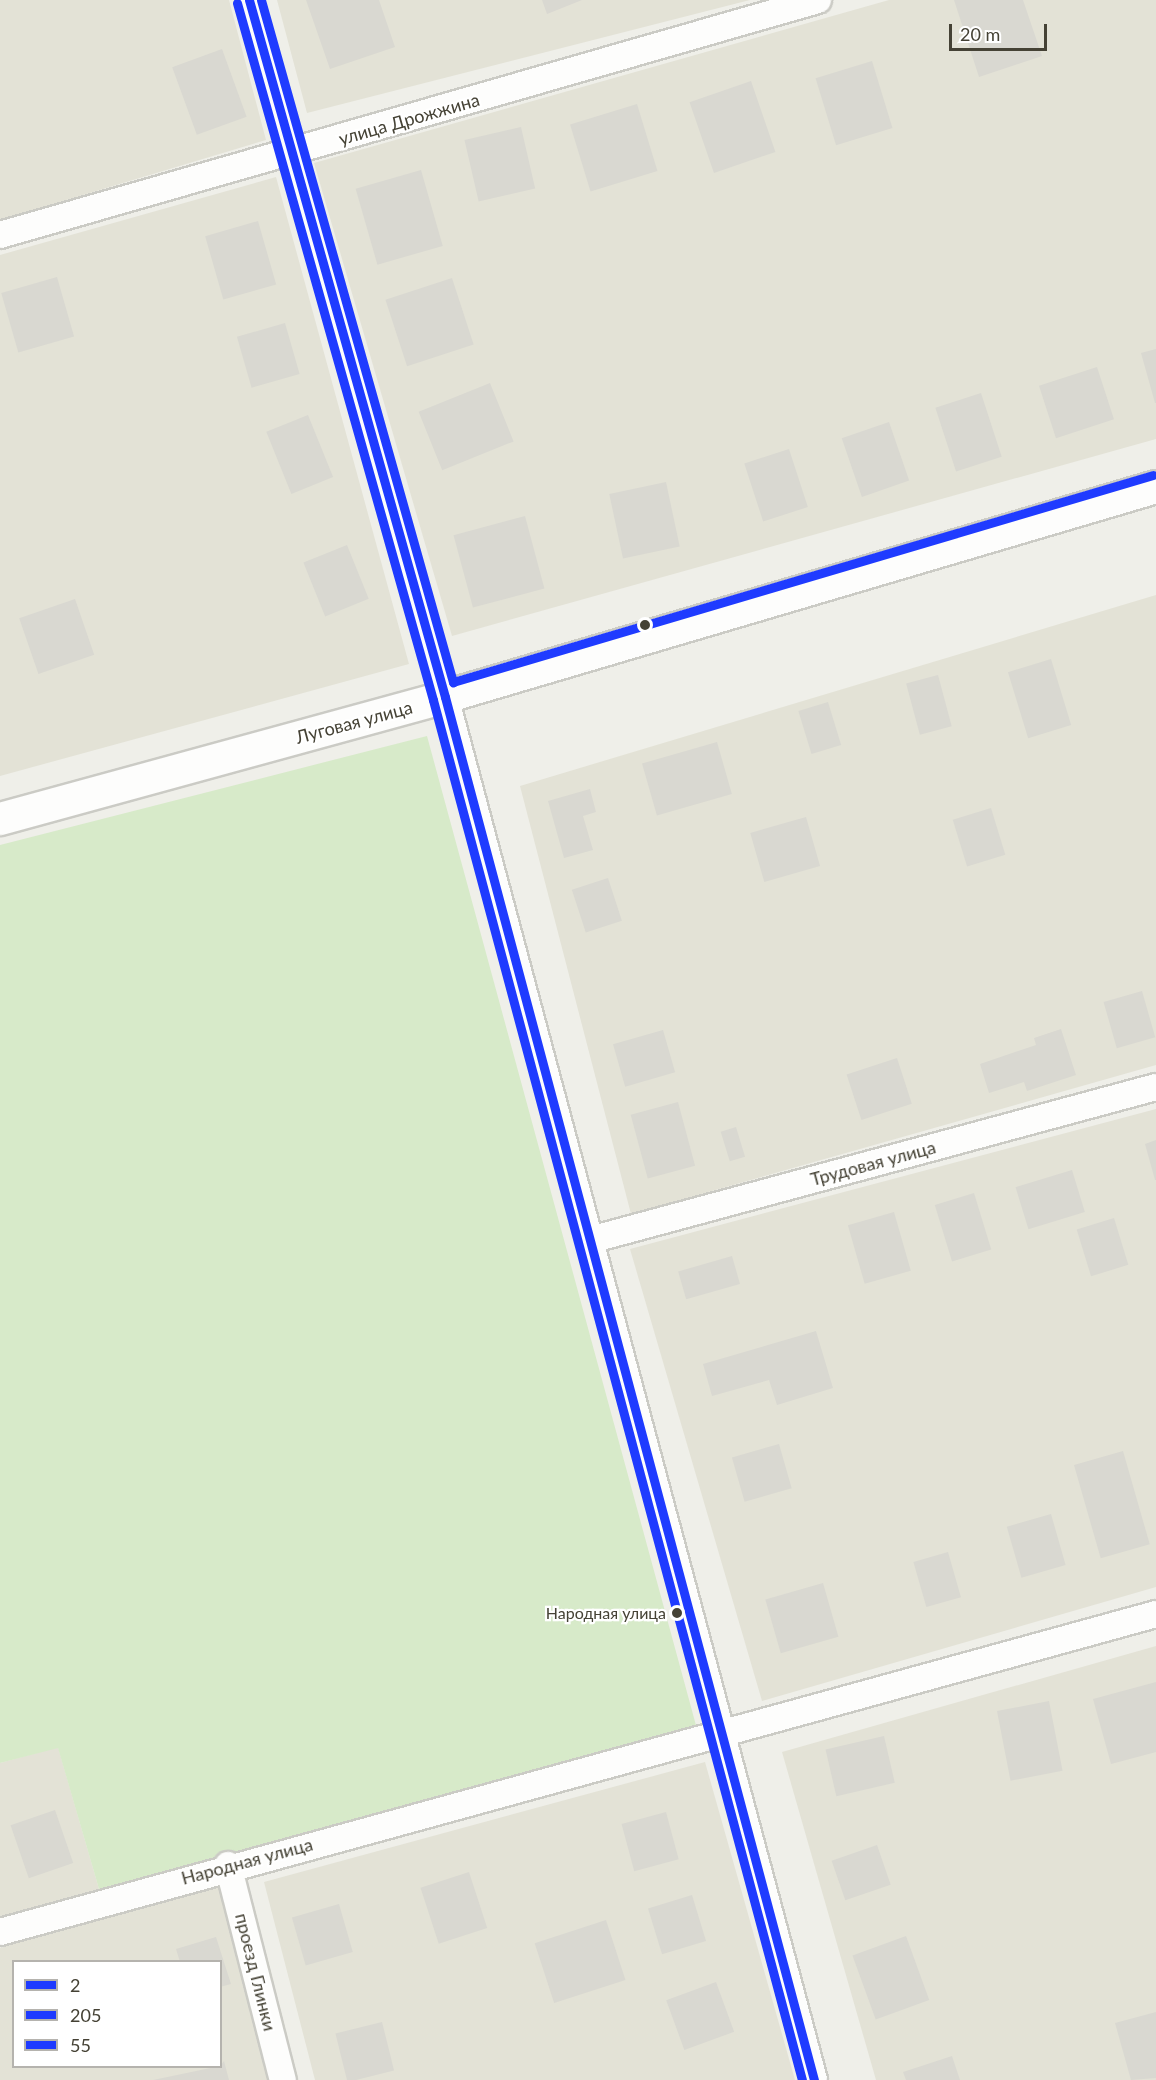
<!DOCTYPE html>
<html>
<head>
<meta charset="utf-8">
<style>
  body { margin:0 }
  #map { position:relative; width:1156px; height:2080px; overflow:hidden; background:#efefe9; font-family:Lato,sans-serif }
  div>[style] { position:absolute }
  .residential>* { inset:0; background:#e3e2d6 }
  .green>* { inset:0; background:#d7eac9 }
  .building>* { inset:0; background:#d9d8d1; transform-origin:0 0 }
  .roads { filter:drop-shadow(2px 0 #cbcbc5) drop-shadow(-2px 0 #cbcbc5) drop-shadow(0 2px #cbcbc5) drop-shadow(0 -2px #cbcbc5) }
  .minor>* { height:26px; margin:-13px; padding:0 13px; transform-origin:13px; border-radius:13px; background:#fdfdfc }
  .tertiary>* { height:32px; margin:-16px; padding:0 16px; transform-origin:16px; border-radius:16px; background:#fdfdfc }
  .bus-1>* { height:9px; margin:-4.5px; padding:0 4.5px; transform-origin:4.5px; border-radius:4.5px; background:#1f3bff }
  .bus-2>* { height:9px; margin:-4.5px; padding:0 4.5px; transform-origin:4.5px; border-radius:4.5px; background:#1f3bff }
  .bus-3>* { height:9px; margin:-4.5px; padding:0 4.5px; transform-origin:4.5px; border-radius:4.5px; background:#1f3bff }
  .dots>* { width:16px; height:16px; translate:-50% -50%; box-sizing:border-box; border:3px solid #fff; border-radius:50% }
  span { translate:-50% -50%; white-space:nowrap; text-align:center; line-height:1.15; -webkit-text-stroke:4.5px #fff; paint-order:stroke }
  .bus-label { font-size:16px; color:#454235 }
  .right { translate:-100% -50%; text-align:right }
  .street-label { font-size:18px; color:#454235 }
  .legend { position:absolute; left:12px; top:1960px; width:210px; height:108px; box-sizing:border-box; background:#fff; border:2px solid #b5b3ae; margin:0; padding:8px 10px; list-style:none; font-size:18px; color:#454235 }
  .legend li { display:flex; align-items:center; gap:12px; height:30px }
  .legend b { width:30px; border:2px solid #b5b3ae }
  .scale { position:absolute; left:949px; top:24px; width:98px; height:27px; box-sizing:border-box; border:3px solid #454235; border-top:0; padding-left:8px; font-size:18px; line-height:21px; white-space:nowrap; color:#454235; -webkit-text-stroke:4px #fff; paint-order:stroke }
</style>
</head>
<body>
<div id="map">
  <div class="residential">
    <i style="clip-path:polygon(0 0,229px 0,266px 140px,0 220px)"></i>
    <i style="clip-path:polygon(277px 0,750px 0,307px 113px)"></i>
    <i style="clip-path:polygon(889px 0,1156px 0,1156px 439px,452px 636px,314px 163px)"></i>
    <i style="clip-path:polygon(276px 177px,409px 664px,0 776px,0 255px)"></i>
    <i style="clip-path:polygon(1156px 595px,1156px 1065px,631px 1214px,520px 786px)"></i>
    <i style="clip-path:polygon(1156px 1109px,1156px 1587px,762px 1701px,630px 1249px)"></i>
    <i style="clip-path:polygon(1156px 1646px,1156px 2080px,876px 2080px,782px 1752px)"></i>
    <i style="clip-path:polygon(58px 1747px,99px 1889px,0 1918px,0 1763px)"></i>
    <i style="clip-path:polygon(705px 1762px,795px 2080px,315px 2080px,264px 1882px)"></i>
    <i style="clip-path:polygon(evenodd,224px 1880px,274px 2080px,0 2080px,0 1948px,224px 1880px,14px 1962px,220px 1962px,220px 2066px,14px 2066px,14px 1962px)"></i>
  </div>
  <div class="green">
    <i style="clip-path:polygon(427px 736px,697px 1729px,99px 1889px,58px 1748px,0 1763px,0 845px)"></i>
  </div>
  <div class="building">
    <i style="clip-path:polygon(306px 0,379px 0,395px 47px,330px 69px)"></i>
    <i style="clip-path:polygon(542px 0,582px 0,547px 14px)"></i>
    <i style="clip-path:polygon(954px 0,1023px 0,1042px 56px,979px 77px)"></i>
    <i style="left:222px;top:49px;width:72px;height:53px;rotate:70deg"></i>
    <i style="left:872px;top:61px;width:70px;height:59px;rotate:73deg"></i>
    <i style="left:751px;top:81px;width:75px;height:65px;rotate:71deg"></i>
    <i style="left:637px;top:104px;width:70px;height:70px;rotate:73deg"></i>
    <i style="left:521px;top:127px;width:63px;height:58px;rotate:77deg"></i>
    <i style="left:421px;top:170px;width:79px;height:68px;rotate:74deg"></i>
    <i style="left:258px;top:221px;width:66px;height:55px;rotate:74deg"></i>
    <i style="left:57px;top:277px;width:62px;height:58px;rotate:74deg"></i>
    <i style="left:452px;top:278px;width:70px;height:70px;rotate:72deg"></i>
    <i style="left:285px;top:323px;width:53px;height:50px;rotate:74deg"></i>
    <i style="clip-path:polygon(1156px 349px,1156px 403px,1155px 403px,1141px 353px)"></i>
    <i style="left:1097px;top:367px;width:55px;height:61px;rotate:72deg"></i>
    <i style="left:490px;top:383px;width:63px;height:77px;rotate:68deg"></i>
    <i style="left:981px;top:393px;width:67px;height:48px;rotate:72deg"></i>
    <i style="left:308px;top:415px;width:67px;height:45px;rotate:68deg"></i>
    <i style="left:889px;top:422px;width:62px;height:50px;rotate:71deg"></i>
    <i style="left:789px;top:449px;width:61px;height:47px;rotate:72deg"></i>
    <i style="left:666px;top:482px;width:66px;height:58px;rotate:78deg"></i>
    <i style="left:525px;top:516px;width:75px;height:74px;rotate:75deg"></i>
    <i style="left:347px;top:545px;width:58px;height:47px;rotate:68deg"></i>
    <i style="left:75px;top:599px;width:59px;height:59px;rotate:71deg"></i>
    <i style="left:1051px;top:659px;width:69px;height:45px;rotate:73deg"></i>
    <i style="left:938px;top:675px;width:53px;height:33px;rotate:75deg"></i>
    <i style="left:828px;top:702px;width:45px;height:31px;rotate:73deg"></i>
    <i style="left:717px;top:742px;width:54px;height:78px;rotate:74deg"></i>
    <i style="clip-path:polygon(590px 789px,596px 812px,583px 816px,593px 850px,564px 858px,548px 801px)"></i>
    <i style="left:991px;top:808px;width:49px;height:40px;rotate:73deg"></i>
    <i style="left:806px;top:817px;width:51px;height:58px;rotate:74deg"></i>
    <i style="left:608px;top:878px;width:45px;height:38px;rotate:72deg"></i>
    <i style="left:1142px;top:991px;width:48px;height:40px;rotate:74deg"></i>
    <i style="clip-path:polygon(1061px 1029px,1076px 1075px,1027px 1091px,1024px 1082px,989px 1093px,980px 1064px,1036px 1045px,1034px 1038px)"></i>
    <i style="left:663px;top:1030px;width:44px;height:52px;rotate:74deg"></i>
    <i style="left:897px;top:1058px;width:48px;height:53px;rotate:72deg"></i>
    <i style="left:678px;top:1102px;width:66px;height:49px;rotate:75deg"></i>
    <i style="left:736px;top:1127px;width:31px;height:16px;rotate:73deg"></i>
    <i style="clip-path:polygon(1156px 1140px,1156px 1180px,1155px 1180px,1145px 1144px)"></i>
    <i style="left:1072px;top:1170px;width:44px;height:59px;rotate:73deg"></i>
    <i style="left:974px;top:1193px;width:59px;height:41px;rotate:73deg"></i>
    <i style="left:894px;top:1212px;width:61px;height:48px;rotate:74deg"></i>
    <i style="left:1114px;top:1218px;width:49px;height:39px;rotate:73deg"></i>
    <i style="left:732px;top:1256px;width:29px;height:56px;rotate:74deg"></i>
    <i style="clip-path:polygon(816px 1331px,833px 1388px,777px 1405px,769px 1380px,712px 1396px,703px 1364px)"></i>
    <i style="left:779px;top:1444px;width:46px;height:49px;rotate:74deg"></i>
    <i style="left:1123px;top:1451px;width:97px;height:51px;rotate:74deg"></i>
    <i style="left:1051px;top:1514px;width:53px;height:46px;rotate:74deg"></i>
    <i style="left:948px;top:1552px;width:47px;height:36px;rotate:74deg"></i>
    <i style="left:823px;top:1583px;width:56px;height:60px;rotate:74deg"></i>
    <i style="clip-path:polygon(1156px 1682px,1156px 1752px,1111px 1764px,1093px 1699px)"></i>
    <i style="left:1049px;top:1701px;width:71px;height:53px;rotate:79deg"></i>
    <i style="left:884px;top:1736px;width:48px;height:60px;rotate:77deg"></i>
    <i style="left:55px;top:1810px;width:56px;height:47px;rotate:71deg"></i>
    <i style="left:666px;top:1812px;width:49px;height:46px;rotate:75deg"></i>
    <i style="left:877px;top:1845px;width:42px;height:48px;rotate:71deg"></i>
    <i style="left:469px;top:1872px;width:59px;height:51px;rotate:72deg"></i>
    <i style="left:692px;top:1895px;width:48px;height:46px;rotate:73deg"></i>
    <i style="left:339px;top:1904px;width:50px;height:49px;rotate:74deg"></i>
    <i style="left:606px;top:1920px;width:63px;height:75px;rotate:72deg"></i>
    <i style="left:906px;top:1936px;width:68px;height:57px;rotate:70deg"></i>
    <i style="clip-path:polygon(216px 1937px,231px 1984px,220px 1987px,220px 1962px,180px 1962px,176px 1949px)"></i>
    <i style="left:716px;top:1982px;width:53px;height:53px;rotate:70deg"></i>
    <i style="clip-path:polygon(1156px 2012px,1156px 2078px,1131px 2080px,1115px 2023px)"></i>
    <i style="left:382px;top:2022px;width:50px;height:48px;rotate:76deg"></i>
    <i style="clip-path:polygon(952px 2056px,960px 2080px,906px 2080px,903px 2072px)"></i>
    <i style="clip-path:polygon(224px 2061px,229px 2080px,153px 2080px,220px 2066px)"></i>
  </div>
  <div class="roads">
    <div class="minor">
      <i style="left:249px;top:0;width:724px;rotate:74.29deg"></i>
      <i style="left:445px;top:697px;width:1431px;rotate:75.06deg"></i>
      <i style="left:0;top:235px;width:851px;rotate:-16.03deg"></i>
      <i style="left:590px;top:1240px;width:586px;rotate:-15.13deg"></i>
      <i style="left:228px;top:1865px;width:222px;rotate:75.7deg"></i>
      <i style="left:0;top:1932px;width:1199px;rotate:-15.38deg"></i>
    </div>
    <div class="tertiary">
      <i style="left:0;top:819px;width:461px;rotate:-15.3deg"></i>
      <i style="left:445px;top:697px;width:741px;rotate:-16.45deg"></i>
    </div>
  </div>
  <div class="bus-1">
    <i style="left:249px;top:0;width:724px;rotate:74.29deg"></i>
    <i style="left:445px;top:697px;width:1431px;rotate:75.06deg"></i>
  </div>
  <div class="bus-2">
    <i style="left:237px;top:3px;width:724px;rotate:74.29deg"></i>
    <i style="left:433px;top:700px;width:1428px;rotate:75.03deg"></i>
  </div>
  <div class="bus-3">
    <i style="left:261px;top:0;width:709px;rotate:74.28deg"></i>
    <i style="left:453px;top:682px;width:730px;rotate:-16.47deg"></i>
  </div>
  <div class="dots">
    <i style="left:645px;top:625px;background:#454235"></i>
    <i style="left:677px;top:1613px;background:#454235"></i>
  </div>
  <div class="bus-label">
    <span class="right" style="left:666px;top:1613px">Народная улица</span>
  </div>
  <div class="street-label">
    <span style="left:409px;top:119px;rotate:-16deg">улица Дрожжина</span>
    <span style="left:354px;top:722px;rotate:-15deg">Луговая улица</span>
    <span style="left:873px;top:1163px;rotate:-15deg">Трудовая улица</span>
    <span style="left:247px;top:1861px;rotate:-15deg">Народная улица</span>
    <span style="left:256px;top:1972px;rotate:76deg">проезд Глинки</span>
  </div>
  <ul class="legend">
  <li><b style="height:8px;background:#1f3bff"></b>2</li>
  <li><b style="height:8px;background:#1f3bff"></b>205</li>
  <li><b style="height:8px;background:#1f3bff"></b>55</li>
  </ul>
  <div class="scale">20 m</div>
</div>
</body>
</html>
